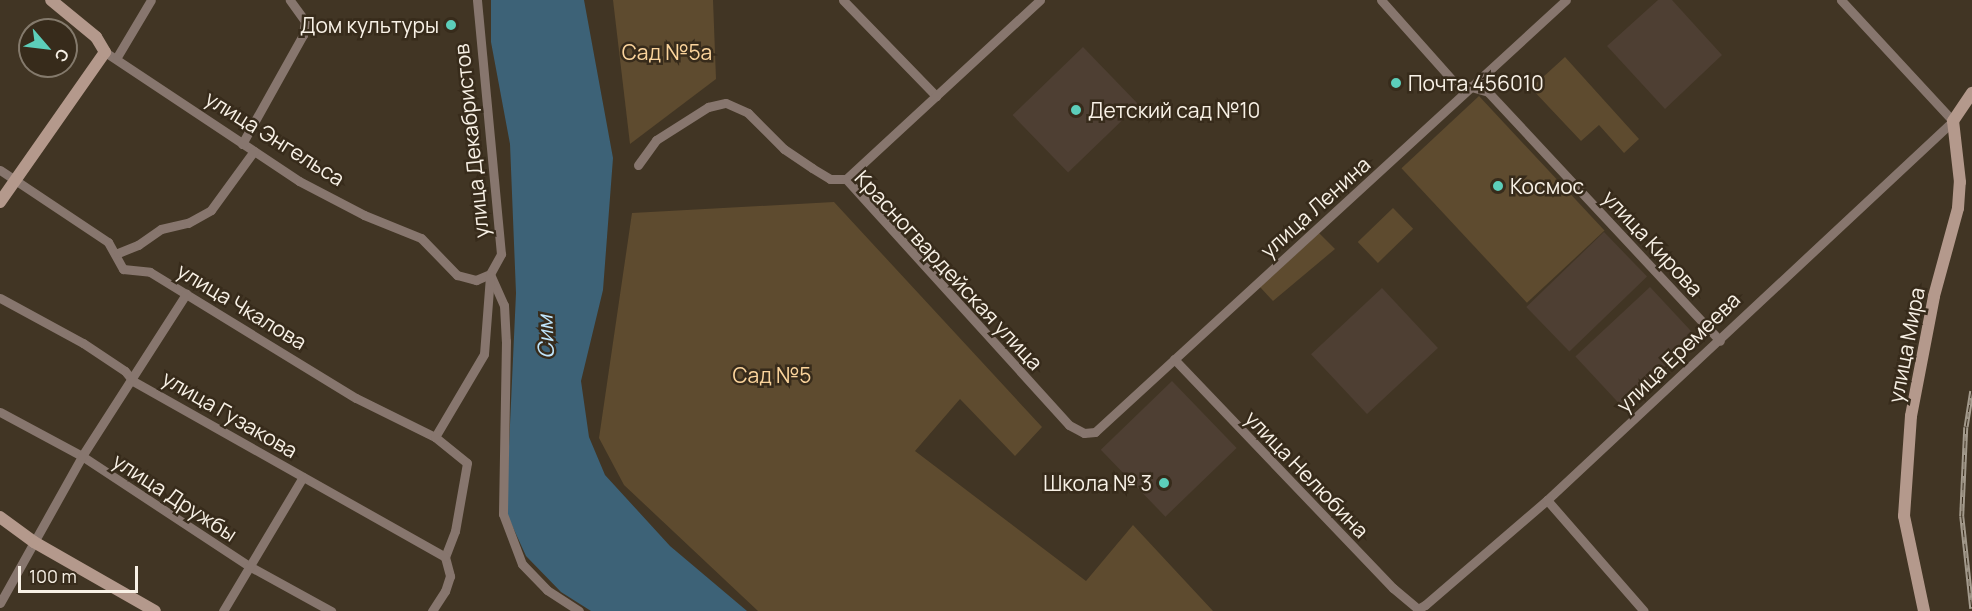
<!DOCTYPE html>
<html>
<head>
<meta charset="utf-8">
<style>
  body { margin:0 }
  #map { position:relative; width:1972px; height:611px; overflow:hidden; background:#413524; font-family:Manrope,sans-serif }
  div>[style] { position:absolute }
  .education>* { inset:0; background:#4e3f33; transform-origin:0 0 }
  .green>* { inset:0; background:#5e4b2f; transform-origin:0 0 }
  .water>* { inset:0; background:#3d6277 }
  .street>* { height:9px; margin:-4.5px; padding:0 4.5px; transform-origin:4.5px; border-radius:4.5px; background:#87766e }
  .secondary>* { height:12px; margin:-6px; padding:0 6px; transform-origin:6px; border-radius:6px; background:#b4998c }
  .rail>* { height:4.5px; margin-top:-2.25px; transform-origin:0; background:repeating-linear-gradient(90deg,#372b1b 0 7px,#a39a8c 0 14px); box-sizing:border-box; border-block:2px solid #a39a8c }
  .dots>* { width:16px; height:16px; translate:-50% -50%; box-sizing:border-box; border:3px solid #372b1b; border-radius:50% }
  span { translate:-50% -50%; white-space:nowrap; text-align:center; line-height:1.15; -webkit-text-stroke:5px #372b1b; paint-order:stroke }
  .poi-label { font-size:21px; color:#f8f1e6 }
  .right { translate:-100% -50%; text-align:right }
  .left { translate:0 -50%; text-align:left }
  .park-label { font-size:21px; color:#fbd49c }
  .street-label { font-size:21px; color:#f8f1e6 }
  .water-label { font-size:22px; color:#c0e6fd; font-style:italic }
  .north { position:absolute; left:18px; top:18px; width:60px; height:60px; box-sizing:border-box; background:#372b1b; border:2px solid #847a6c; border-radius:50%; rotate:118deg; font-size:16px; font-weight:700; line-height:24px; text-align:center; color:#f8f1e6 }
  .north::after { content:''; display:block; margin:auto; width:21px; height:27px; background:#5cceba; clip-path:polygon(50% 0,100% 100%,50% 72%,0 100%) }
  .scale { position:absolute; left:18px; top:566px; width:120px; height:27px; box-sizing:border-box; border:3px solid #f8f1e6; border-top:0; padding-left:8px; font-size:18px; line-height:21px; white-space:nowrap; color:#f8f1e6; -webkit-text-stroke:4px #372b1b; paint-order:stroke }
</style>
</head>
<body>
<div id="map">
  <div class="education">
    <i style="clip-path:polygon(1658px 0,1672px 0,1722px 55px,1665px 109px,1607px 46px)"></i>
    <i style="left:1083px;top:47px;width:80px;height:98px;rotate:46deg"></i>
    <i style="left:1604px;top:232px;width:62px;height:108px;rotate:46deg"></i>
    <i style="left:1650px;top:287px;width:72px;height:102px;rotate:47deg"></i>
    <i style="left:1382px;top:288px;width:82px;height:97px;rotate:47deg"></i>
    <i style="left:1172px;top:381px;width:93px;height:99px;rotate:46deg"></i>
  </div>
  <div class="green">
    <i style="clip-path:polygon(613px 0,713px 0,716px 79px,630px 144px)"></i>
    <i style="clip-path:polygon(1565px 57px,1639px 139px,1624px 153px,1599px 125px,1581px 141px,1531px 88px)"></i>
    <i style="left:1479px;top:96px;width:184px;height:106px;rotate:47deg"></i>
    <i style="clip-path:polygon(834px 202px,1042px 427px,1015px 456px,960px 399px,915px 451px,1086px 581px,1133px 525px,1213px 611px,758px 611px,624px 485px,599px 438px,632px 213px)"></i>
    <i style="left:1393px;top:208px;width:29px;height:49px;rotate:46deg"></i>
    <i style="clip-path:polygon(1319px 233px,1335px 249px,1273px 301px,1260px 287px)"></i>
  </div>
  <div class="water">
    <i style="clip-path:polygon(491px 0,584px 0,613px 158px,603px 290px,581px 381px,589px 437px,605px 475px,670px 546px,747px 611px,591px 611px,561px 592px,526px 556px,506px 512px,516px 293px,510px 144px,491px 42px)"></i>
  </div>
  <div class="street">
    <i style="left:843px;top:0;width:134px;rotate:45.9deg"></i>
    <i style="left:1381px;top:0;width:110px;rotate:48.3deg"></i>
    <i style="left:1454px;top:82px;width:35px;rotate:16deg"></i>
    <i style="left:1488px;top:92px;width:340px;rotate:47deg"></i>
    <i style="left:105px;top:52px;width:233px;rotate:33.6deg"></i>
    <i style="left:299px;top:181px;width:73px;rotate:27.6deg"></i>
    <i style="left:364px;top:215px;width:61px;rotate:22deg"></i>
    <i style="left:421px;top:238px;width:52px;rotate:45.8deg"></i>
    <i style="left:457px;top:275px;width:20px;rotate:15deg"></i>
    <i style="left:476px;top:280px;width:15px;rotate:-23deg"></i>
    <i style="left:490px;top:274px;width:23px;rotate:-61deg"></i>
    <i style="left:501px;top:254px;width:255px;rotate:-95.4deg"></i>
    <i style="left:117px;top:57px;width:66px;rotate:-59.2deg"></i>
    <i style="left:242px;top:144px;width:125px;rotate:-60.8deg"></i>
    <i style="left:303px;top:35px;width:14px;rotate:-82deg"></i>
    <i style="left:305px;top:21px;width:26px;rotate:-126deg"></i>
    <i style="left:638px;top:165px;width:31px;rotate:-54deg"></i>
    <i style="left:656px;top:140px;width:62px;rotate:-32.4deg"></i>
    <i style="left:708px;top:107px;width:18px;rotate:-13deg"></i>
    <i style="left:726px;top:103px;width:24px;rotate:24deg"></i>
    <i style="left:748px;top:113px;width:51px;rotate:45deg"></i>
    <i style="left:784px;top:149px;width:34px;rotate:34deg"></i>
    <i style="left:812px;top:168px;width:21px;rotate:31deg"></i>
    <i style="left:830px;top:179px;width:16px"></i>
    <i style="left:846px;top:179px;width:332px;rotate:47.8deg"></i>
    <i style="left:1069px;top:425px;width:17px;rotate:28deg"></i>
    <i style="left:1084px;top:433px;width:11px;rotate:-5deg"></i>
    <i style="left:1095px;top:432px;width:639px;rotate:-42.53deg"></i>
    <i style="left:0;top:170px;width:130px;rotate:33.7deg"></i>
    <i style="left:108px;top:242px;width:31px;rotate:61deg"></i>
    <i style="left:123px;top:269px;width:27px;rotate:6deg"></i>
    <i style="left:150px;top:272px;width:241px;rotate:31.5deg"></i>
    <i style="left:356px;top:398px;width:88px;rotate:26.3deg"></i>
    <i style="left:435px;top:437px;width:41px;rotate:39.1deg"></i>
    <i style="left:467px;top:463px;width:69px;rotate:100deg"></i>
    <i style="left:455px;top:531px;width:28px;rotate:111deg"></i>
    <i style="left:445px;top:557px;width:20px;rotate:75deg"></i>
    <i style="left:450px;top:576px;width:16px;rotate:108deg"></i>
    <i style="left:445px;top:591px;width:24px;rotate:123deg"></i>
    <i style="left:846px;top:179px;width:264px;rotate:-42.7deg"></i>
    <i style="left:118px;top:253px;width:22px;rotate:-22deg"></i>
    <i style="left:138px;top:245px;width:28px;rotate:-35deg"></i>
    <i style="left:161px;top:229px;width:28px;rotate:-13deg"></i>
    <i style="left:188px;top:223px;width:26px;rotate:-29deg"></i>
    <i style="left:211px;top:210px;width:73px;rotate:-53.9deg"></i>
    <i style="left:490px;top:274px;width:34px;rotate:66deg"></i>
    <i style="left:504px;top:305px;width:36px;rotate:87deg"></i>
    <i style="left:506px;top:341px;width:173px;rotate:91deg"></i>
    <i style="left:503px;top:514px;width:53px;rotate:69.2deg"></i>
    <i style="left:522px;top:564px;width:36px;rotate:46deg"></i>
    <i style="left:547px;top:590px;width:38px;rotate:33deg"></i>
    <i style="left:0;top:298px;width:94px;rotate:28.5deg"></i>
    <i style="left:83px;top:343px;width:50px;rotate:33.7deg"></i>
    <i style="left:125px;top:371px;width:13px;rotate:51deg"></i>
    <i style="left:133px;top:381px;width:358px;rotate:29.4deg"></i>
    <i style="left:1174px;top:359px;width:317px;rotate:46.3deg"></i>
    <i style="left:1393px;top:588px;width:33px;rotate:40deg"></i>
    <i style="left:1418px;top:609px;width:8px;rotate:-30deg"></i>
    <i style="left:1425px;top:605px;width:161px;rotate:-40.7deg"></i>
    <i style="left:1547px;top:500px;width:555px;rotate:-43.03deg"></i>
    <i style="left:1953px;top:121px;width:165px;rotate:-132.8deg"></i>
    <i style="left:0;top:412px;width:93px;rotate:28.2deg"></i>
    <i style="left:82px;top:456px;width:200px;rotate:33.4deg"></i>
    <i style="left:249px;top:566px;width:94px;rotate:28.8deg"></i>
    <i style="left:435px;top:437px;width:96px;rotate:-59.4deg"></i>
    <i style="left:484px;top:354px;width:78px;rotate:-85.6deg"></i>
    <i style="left:1547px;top:500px;width:147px;rotate:48.9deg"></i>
    <i style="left:0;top:603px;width:168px;rotate:-60.8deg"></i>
    <i style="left:82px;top:456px;width:193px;rotate:-57.3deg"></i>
    <i style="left:223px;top:611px;width:156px;rotate:-59.2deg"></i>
  </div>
  <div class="secondary">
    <i style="left:0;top:202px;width:183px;rotate:-55deg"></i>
    <i style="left:105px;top:52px;width:17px;rotate:-121deg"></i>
    <i style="left:96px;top:37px;width:58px;rotate:-140.6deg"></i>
    <i style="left:0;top:517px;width:42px;rotate:36.3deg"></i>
    <i style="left:34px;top:542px;width:139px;rotate:29.7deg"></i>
    <i style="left:1924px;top:611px;width:97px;rotate:-101.9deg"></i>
    <i style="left:1904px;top:516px;width:100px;rotate:-86deg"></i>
    <i style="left:1911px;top:416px;width:122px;rotate:-79.1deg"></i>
    <i style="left:1934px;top:296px;width:91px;rotate:-74.7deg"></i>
    <i style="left:1958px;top:208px;width:26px;rotate:-86deg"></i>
    <i style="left:1960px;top:182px;width:61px;rotate:-96.5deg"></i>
    <i style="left:1953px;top:121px;width:34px;rotate:-56deg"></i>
  </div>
  <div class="rail">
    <i style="left:1972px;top:391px;width:36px;rotate:99deg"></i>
    <i style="left:1966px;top:427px;width:89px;rotate:92.6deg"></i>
    <i style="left:1962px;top:516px;width:93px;rotate:83.8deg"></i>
  </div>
  <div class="dots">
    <i style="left:451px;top:25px;background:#5cceba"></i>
    <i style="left:1396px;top:83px;background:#5cceba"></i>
    <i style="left:1076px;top:110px;background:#5cceba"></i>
    <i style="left:1498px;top:186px;background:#5cceba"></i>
    <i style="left:1164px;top:483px;background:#5cceba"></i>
  </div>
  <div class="poi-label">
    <span class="right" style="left:439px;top:25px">Дом культуры</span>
    <span class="left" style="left:1408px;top:83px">Почта 456010</span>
    <span class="left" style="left:1088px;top:110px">Детский сад №10</span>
    <span class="left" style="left:1510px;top:186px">Космос</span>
    <span class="right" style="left:1152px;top:483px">Школа № 3</span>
  </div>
  <div class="park-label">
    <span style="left:667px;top:52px">Сад №5а</span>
    <span style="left:772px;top:375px">Сад №5</span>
  </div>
  <div class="street-label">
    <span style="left:275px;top:138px;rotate:32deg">улица Энгельса</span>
    <span style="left:471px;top:141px;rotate:-96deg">улица Декабристов</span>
    <span style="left:1315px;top:207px;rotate:-42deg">улица Ленина</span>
    <span style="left:1653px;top:243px;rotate:47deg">улица Кирова</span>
    <span style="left:949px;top:270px;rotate:47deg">Красногвардейская улица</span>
    <span style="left:242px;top:306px;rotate:31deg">улица Чкалова</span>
    <span style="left:1906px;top:345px;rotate:-79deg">улица Мира</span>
    <span style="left:1678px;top:352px;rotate:-44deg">улица Еремеева</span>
    <span style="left:230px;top:414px;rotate:30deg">улица Гузакова</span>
    <span style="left:1307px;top:474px;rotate:46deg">улица Нелюбина</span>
    <span style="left:175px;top:497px;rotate:33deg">улица Дружбы</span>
  </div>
  <div class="water-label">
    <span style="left:546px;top:337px;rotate:-92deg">Сим</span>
  </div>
  <div class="north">С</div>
  <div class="scale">100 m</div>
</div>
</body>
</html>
